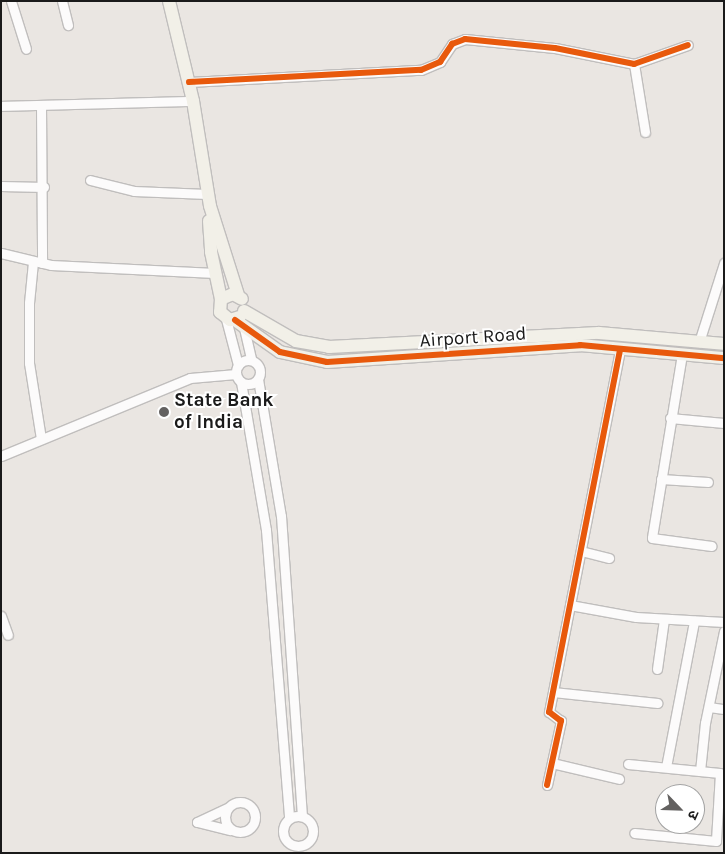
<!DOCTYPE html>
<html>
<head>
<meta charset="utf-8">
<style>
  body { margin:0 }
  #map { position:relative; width:725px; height:854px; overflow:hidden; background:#eae6e2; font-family:Karla,"Noto Sans Devanagari",sans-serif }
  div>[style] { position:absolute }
  .roads { filter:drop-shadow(1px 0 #c0bebd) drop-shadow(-1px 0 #c0bebd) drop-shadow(0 1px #c0bebd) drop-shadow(0 -1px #c0bebd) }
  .street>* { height:9px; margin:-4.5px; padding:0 4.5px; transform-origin:4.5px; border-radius:4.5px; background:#fcfbfb }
  .street>.ring { margin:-4.5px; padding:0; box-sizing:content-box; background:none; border:9px solid #fcfbfb; border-radius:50% }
  .secondary>* { height:12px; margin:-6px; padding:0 6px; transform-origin:6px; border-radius:6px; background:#f2f0e8 }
  .cycleway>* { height:6px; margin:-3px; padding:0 3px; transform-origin:3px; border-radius:3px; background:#e8590c }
  .dots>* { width:14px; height:14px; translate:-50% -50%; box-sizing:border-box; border:2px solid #fff; border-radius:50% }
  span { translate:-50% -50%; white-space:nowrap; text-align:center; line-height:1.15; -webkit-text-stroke:4px #fff; paint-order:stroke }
  .street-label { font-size:19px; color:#1a1a1a }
  .poi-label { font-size:19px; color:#1a1a1a; font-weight:700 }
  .left { translate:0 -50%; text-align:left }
  .frame { position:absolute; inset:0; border:2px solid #1a1a1a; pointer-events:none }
  .north { position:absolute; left:655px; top:784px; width:50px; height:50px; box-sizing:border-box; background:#fff; border:1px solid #a3a3a3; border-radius:50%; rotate:114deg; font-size:14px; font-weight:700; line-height:20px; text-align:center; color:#1a1a1a }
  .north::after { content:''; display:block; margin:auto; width:18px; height:22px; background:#636160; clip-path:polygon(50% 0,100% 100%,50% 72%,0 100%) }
</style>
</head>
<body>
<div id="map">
  <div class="roads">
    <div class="street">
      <i style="left:11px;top:1px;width:50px;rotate:72.6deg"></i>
      <i style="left:62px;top:1px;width:25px;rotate:76deg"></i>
      <i style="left:634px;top:64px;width:69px;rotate:80.8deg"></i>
      <i style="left:189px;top:82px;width:232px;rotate:-3deg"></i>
      <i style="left:421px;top:70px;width:21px;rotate:-23deg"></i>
      <i style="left:440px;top:62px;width:22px;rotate:-56deg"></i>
      <i style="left:452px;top:44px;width:14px;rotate:-21deg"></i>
      <i style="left:465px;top:39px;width:90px;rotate:5.7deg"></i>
      <i style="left:555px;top:48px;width:81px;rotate:11.4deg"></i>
      <i style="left:634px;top:64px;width:57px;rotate:-19.4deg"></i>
      <i style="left:41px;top:105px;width:158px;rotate:89.6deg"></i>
      <i style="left:1px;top:106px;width:192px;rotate:-1.5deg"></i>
      <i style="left:90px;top:180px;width:45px;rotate:14deg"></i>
      <i style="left:134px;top:191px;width:73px;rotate:2.4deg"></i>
      <i style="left:1px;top:186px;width:43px;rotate:1.3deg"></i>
      <i style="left:1px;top:253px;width:51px;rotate:13.5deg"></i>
      <i style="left:51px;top:265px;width:164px;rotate:2.8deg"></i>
      <i style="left:33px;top:262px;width:41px;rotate:95.6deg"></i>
      <i style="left:29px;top:303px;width:60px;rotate:90deg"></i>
      <i style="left:29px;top:363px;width:77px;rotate:81deg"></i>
      <i style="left:226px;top:319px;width:48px;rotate:75.4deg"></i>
      <i style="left:244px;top:328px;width:32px;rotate:77deg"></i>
      <i style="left:699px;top:342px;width:83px;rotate:-72.4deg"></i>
      <i style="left:682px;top:354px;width:186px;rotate:99.3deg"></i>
      <i style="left:652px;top:538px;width:60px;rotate:7.7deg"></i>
      <i class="ring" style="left:236px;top:360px;width:15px;height:15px"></i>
      <i style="left:258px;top:379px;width:139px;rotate:80.5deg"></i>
      <i style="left:281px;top:516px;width:301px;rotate:86deg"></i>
      <i style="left:241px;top:382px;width:150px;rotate:80.4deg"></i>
      <i style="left:266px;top:530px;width:289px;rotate:85.4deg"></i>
      <i style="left:670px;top:418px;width:54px;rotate:5.3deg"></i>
      <i style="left:1px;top:456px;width:204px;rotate:-22.4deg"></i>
      <i style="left:190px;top:378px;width:46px;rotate:-5deg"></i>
      <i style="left:661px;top:479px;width:47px;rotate:3.7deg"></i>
      <i style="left:581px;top:551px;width:29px;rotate:14deg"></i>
      <i style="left:570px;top:605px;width:67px;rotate:10.3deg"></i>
      <i style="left:636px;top:617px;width:88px;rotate:3.3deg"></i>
      <i style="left:1px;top:616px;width:20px;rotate:70deg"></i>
      <i style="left:657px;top:669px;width:50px;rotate:-82deg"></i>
      <i style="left:553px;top:692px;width:105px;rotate:6deg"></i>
      <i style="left:709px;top:707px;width:15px;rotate:8deg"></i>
      <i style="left:552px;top:763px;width:69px;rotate:13.4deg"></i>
      <i style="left:628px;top:764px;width:92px;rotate:5.6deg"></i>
      <i style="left:720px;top:773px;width:68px;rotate:93.4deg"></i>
      <i style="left:716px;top:841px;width:82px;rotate:-174.4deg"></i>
      <i style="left:666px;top:767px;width:149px;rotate:-79.1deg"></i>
      <i style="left:700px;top:771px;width:48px;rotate:-84.1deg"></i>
      <i style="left:705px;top:723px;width:94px;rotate:-78.3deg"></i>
      <i style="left:547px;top:785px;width:66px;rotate:-77.7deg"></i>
      <i style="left:561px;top:721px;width:15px;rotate:-143deg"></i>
      <i style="left:549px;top:712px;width:370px;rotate:-78.9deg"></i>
      <i class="ring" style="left:225px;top:802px;width:21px;height:21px"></i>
      <i class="ring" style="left:283px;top:816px;width:21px;height:21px"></i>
      <i style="left:197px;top:822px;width:34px;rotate:14deg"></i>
      <i style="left:197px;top:822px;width:33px;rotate:-25deg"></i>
    </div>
    <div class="secondary">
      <i style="left:169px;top:1px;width:103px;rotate:76.5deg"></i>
      <i style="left:193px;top:101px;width:106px;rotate:80.8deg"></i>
      <i style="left:210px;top:206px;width:93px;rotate:72.5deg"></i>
      <i style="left:209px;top:221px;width:31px;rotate:86deg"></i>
      <i style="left:211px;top:252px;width:48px;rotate:78deg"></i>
      <i style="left:221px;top:299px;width:13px;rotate:94deg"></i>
      <i style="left:220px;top:312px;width:13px;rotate:39deg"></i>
      <i style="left:230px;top:320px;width:10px;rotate:-17deg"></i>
      <i style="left:221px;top:299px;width:13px;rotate:-23deg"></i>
      <i style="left:233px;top:294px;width:10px;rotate:29deg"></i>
      <i style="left:244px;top:311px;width:60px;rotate:30deg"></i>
      <i style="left:296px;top:341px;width:34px;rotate:10deg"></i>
      <i style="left:329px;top:347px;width:270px;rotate:-3deg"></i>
      <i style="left:599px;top:333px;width:125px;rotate:5deg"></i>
      <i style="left:235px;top:320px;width:55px;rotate:35.4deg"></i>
      <i style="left:280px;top:352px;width:48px;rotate:12deg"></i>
      <i style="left:327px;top:362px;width:254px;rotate:-3.8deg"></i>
      <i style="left:580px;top:345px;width:145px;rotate:5.2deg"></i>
    </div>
  </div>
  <div class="cycleway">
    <i style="left:189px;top:82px;width:232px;rotate:-3deg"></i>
    <i style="left:421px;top:70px;width:21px;rotate:-23deg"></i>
    <i style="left:440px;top:62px;width:22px;rotate:-56deg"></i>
    <i style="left:452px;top:44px;width:14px;rotate:-21deg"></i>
    <i style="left:465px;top:39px;width:90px;rotate:5.7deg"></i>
    <i style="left:555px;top:48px;width:81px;rotate:11.4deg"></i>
    <i style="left:634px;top:64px;width:57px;rotate:-19.4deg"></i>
    <i style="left:235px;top:320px;width:55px;rotate:35.4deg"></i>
    <i style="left:280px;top:352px;width:48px;rotate:12deg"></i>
    <i style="left:327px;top:362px;width:254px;rotate:-3.8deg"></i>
    <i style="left:580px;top:345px;width:145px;rotate:5.2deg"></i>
    <i style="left:547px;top:785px;width:66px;rotate:-77.7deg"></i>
    <i style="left:561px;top:721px;width:15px;rotate:-143deg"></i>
    <i style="left:549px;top:712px;width:370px;rotate:-78.9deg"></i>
  </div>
  <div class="dots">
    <i style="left:164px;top:412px;background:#636160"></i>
  </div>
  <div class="street-label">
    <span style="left:473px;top:338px;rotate:-4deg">Airport Road</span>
  </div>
  <div class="poi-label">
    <span class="left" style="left:174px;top:412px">State Bank<br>of India</span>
  </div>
  <div class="frame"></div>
  <div class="north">उ</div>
</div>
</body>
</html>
